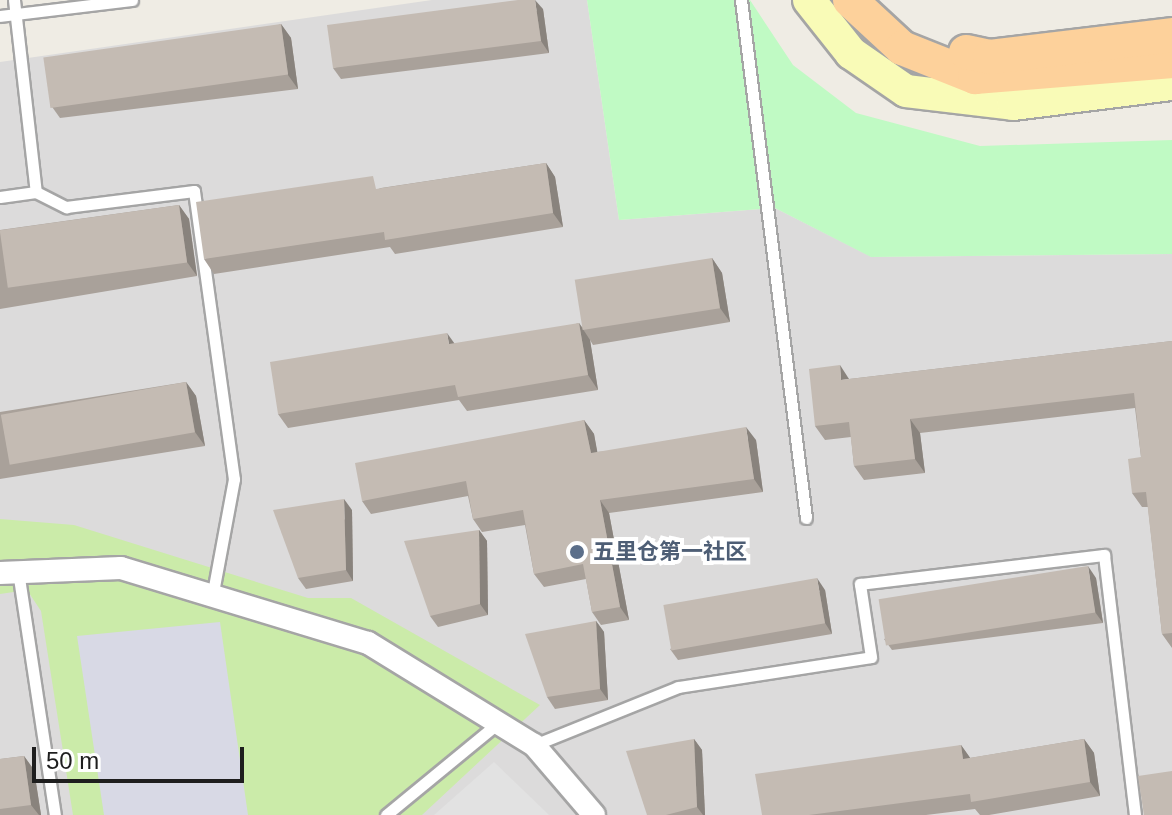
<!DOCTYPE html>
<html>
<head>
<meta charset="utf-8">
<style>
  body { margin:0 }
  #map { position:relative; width:1172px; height:815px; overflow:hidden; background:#efece4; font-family:Helvetica,"Noto Sans SC",sans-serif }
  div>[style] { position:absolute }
  .residential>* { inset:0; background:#dcdbdb }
  .grass>* { inset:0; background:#cbeba9 }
  .park>* { inset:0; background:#c0fac4 }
  .parking>* { inset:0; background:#e2e2e2 }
  .plaza>* { inset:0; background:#d8d9e5 }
  .roads { filter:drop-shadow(2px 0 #a5a5a5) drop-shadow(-2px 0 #a5a5a5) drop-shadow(0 2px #a5a5a5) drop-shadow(0 -2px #a5a5a5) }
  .lane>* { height:11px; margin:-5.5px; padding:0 5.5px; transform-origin:5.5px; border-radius:5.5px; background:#fff }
  .street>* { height:22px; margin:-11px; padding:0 11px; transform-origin:11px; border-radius:11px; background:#fff }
  .secondary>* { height:32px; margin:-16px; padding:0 16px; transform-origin:16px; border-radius:16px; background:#f9fbb7 }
  .primary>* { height:34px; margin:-17px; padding:0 17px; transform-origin:17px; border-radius:17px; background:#fdd19b }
  .wall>* { inset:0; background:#a9a19a }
  .shaded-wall>* { inset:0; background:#89837d }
  .building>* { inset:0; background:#c4bbb3; transform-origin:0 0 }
  .dots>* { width:22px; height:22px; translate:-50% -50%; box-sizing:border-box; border:4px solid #fff; border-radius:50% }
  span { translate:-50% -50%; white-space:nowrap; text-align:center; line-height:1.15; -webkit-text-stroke:8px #fff; paint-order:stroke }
  .service-label { font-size:22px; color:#4e5e75; font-weight:700 }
  .left { translate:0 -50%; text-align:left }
  .scale { position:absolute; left:32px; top:747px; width:212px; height:36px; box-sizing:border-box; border:4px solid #1e1e1e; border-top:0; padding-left:10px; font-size:24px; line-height:28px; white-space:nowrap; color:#1e1e1e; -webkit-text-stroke:6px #fff; paint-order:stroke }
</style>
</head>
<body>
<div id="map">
  <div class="residential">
    <i style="clip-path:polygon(432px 0,587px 0,619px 220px,775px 208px,872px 257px,1172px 254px,1172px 815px,0 815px,0 62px)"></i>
  </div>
  <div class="grass">
    <i style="clip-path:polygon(0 519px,74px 525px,308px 598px,351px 598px,540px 705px,422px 815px,73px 815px,41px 611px,27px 590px,0 594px)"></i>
  </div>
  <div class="park">
    <i style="clip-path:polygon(587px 0,750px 0,793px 65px,856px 113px,980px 146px,1172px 140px,1172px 254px,871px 257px,775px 208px,619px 220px)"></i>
  </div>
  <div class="parking">
    <i style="clip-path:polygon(494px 762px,549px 815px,434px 815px)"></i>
  </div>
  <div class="plaza">
    <i style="clip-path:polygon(220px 622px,248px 815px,104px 815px,77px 636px)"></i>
  </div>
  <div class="roads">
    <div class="lane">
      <i style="left:14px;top:0;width:193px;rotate:83.5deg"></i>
      <i style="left:36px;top:192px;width:34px;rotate:27deg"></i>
      <i style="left:66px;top:207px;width:129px;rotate:-7.1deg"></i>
      <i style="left:194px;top:191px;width:291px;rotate:82.1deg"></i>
      <i style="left:234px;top:479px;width:115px;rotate:100.5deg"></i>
      <i style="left:741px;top:0;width:522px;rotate:82.85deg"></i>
      <i style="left:0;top:16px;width:133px;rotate:-6.9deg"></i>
      <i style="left:0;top:197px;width:36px;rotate:-8deg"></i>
      <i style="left:18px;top:571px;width:247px;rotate:81.4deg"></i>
      <i style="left:534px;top:745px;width:155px;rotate:-21.9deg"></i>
      <i style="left:678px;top:687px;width:195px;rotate:-8.8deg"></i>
      <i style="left:871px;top:657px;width:74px;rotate:-98.6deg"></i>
      <i style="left:860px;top:584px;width:246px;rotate:-6.8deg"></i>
      <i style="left:1104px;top:555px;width:262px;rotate:83.2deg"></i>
      <i style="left:386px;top:815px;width:145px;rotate:-39.4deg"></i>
    </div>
    <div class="street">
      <i style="left:0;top:573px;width:121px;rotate:-2.4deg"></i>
      <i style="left:121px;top:568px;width:258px;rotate:16.9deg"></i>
      <i style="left:368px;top:643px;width:195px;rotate:31.6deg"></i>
      <i style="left:534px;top:745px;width:92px;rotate:49.4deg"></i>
    </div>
    <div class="secondary">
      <i style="left:809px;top:0;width:68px;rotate:51.6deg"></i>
      <i style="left:851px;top:53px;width:67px;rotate:34.6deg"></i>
      <i style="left:906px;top:91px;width:108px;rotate:6.9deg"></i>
      <i style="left:1013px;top:104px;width:160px;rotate:-7.2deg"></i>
    </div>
    <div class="primary">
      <i style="left:850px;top:0;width:71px;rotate:42.7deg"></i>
      <i style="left:902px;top:48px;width:79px;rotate:21.7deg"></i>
      <i style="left:975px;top:77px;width:198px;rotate:-4.6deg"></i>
      <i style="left:966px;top:52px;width:25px;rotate:12deg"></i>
      <i style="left:990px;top:57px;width:183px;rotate:-6.9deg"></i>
    </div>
  </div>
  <div class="wall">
    <i style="clip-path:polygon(543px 9px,549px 53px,341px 79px,333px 68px)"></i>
    <i style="clip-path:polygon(281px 24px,291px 38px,298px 89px,60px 118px,50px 104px)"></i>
    <i style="clip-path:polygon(546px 163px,555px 177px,563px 227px,395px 254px,390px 247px,214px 274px,204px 259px,381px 188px)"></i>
    <i style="clip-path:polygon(179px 205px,189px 219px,197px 276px,0 309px,0 230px)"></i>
    <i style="clip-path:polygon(712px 258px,722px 273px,730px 322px,593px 345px,590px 340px,598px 390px,467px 411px,459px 400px,288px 428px,278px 414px,579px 323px,582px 327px)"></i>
    <i style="clip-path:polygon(1172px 341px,1172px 648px,1162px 634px,1148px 507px,1142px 507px,1132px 493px,1141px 457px,1135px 408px,920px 433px,925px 473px,864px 480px,854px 466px,851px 437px,825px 440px,815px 426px,849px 379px)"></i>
    <i style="clip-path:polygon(186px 382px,196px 396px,205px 446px,0 479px,0 412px)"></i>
    <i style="clip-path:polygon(584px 420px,594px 434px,597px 452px,756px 440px,763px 492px,609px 513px,629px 620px,601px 625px,592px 612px,586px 579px,544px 587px,534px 574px,525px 525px,482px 532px,473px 519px,468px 496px,371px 514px,362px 501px)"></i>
    <i style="clip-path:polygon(352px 510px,353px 581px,306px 589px,298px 578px)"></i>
    <i style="clip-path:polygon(479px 530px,487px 541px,488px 615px,438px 627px,430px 616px)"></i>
    <i style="clip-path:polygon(1096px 578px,1103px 623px,892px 650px,884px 639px)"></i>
    <i style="clip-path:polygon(825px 590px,832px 634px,678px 660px,670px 649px)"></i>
    <i style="clip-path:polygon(596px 621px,604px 632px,608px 700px,555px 709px,547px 697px)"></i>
    <i style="clip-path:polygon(694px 739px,702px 750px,705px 815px,647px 815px)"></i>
    <i style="clip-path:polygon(1084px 739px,1094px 753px,1100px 796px,989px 815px,980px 815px,975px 809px,926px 815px,762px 815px,961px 745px,970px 758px)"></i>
    <i style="clip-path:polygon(24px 756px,34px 770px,41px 815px,0 815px,0 759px)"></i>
  </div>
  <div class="shaded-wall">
    <i style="clip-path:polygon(535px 0,543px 9px,549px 53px,541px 41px)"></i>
    <i style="clip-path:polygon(281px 24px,291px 38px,298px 89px,288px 75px)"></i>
    <i style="clip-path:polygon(546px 163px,555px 177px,563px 227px,553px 213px)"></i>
    <i style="clip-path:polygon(179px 205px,189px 219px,197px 276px,187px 262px)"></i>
    <i style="clip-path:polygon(712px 258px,722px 273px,730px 322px,720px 308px)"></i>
    <i style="clip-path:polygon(579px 323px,590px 340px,598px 390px,588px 375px)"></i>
    <i style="clip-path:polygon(447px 333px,457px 347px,449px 344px)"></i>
    <i style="clip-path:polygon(840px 365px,849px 379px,841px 380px)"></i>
    <i style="clip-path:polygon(186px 382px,196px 396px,205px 446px,195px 432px)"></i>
    <i style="clip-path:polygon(910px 419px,920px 433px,925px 473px,915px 459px)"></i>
    <i style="clip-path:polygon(584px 420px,594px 434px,600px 466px,591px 453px)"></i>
    <i style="clip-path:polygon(746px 427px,756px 440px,763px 492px,754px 479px)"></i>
    <i style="clip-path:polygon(344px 499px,352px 510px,353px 581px,346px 570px)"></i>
    <i style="clip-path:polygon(600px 500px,609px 513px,629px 620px,620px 607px)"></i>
    <i style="clip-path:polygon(479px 530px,487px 541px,488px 615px,480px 604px)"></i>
    <i style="clip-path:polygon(1088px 566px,1096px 578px,1103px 623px,1095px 612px)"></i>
    <i style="clip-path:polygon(817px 578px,825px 590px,832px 634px,825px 623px)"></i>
    <i style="clip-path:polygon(596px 621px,604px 632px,608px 700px,600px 689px)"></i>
    <i style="clip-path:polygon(694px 739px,702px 750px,705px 815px,703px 815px,697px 807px)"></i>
    <i style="clip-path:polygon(1084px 739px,1094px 753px,1100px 796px,1090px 782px)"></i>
    <i style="clip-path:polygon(961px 745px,971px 759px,963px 759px)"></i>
    <i style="clip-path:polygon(24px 756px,34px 770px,41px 815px,39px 815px,31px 805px)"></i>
  </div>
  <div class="building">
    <i style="clip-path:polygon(518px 0,535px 0,541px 41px,333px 68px,327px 25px)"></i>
    <i style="left:281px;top:24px;width:51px;height:240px;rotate:82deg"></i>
    <i style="clip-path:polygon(546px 163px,553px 213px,385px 240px,384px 232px,204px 259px,196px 202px,373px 176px,376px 189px)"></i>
    <i style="left:179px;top:205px;width:58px;height:181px;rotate:82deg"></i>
    <i style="left:712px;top:258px;width:51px;height:139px;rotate:81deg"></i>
    <i style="clip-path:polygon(579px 323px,588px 375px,458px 397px,455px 385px,278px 414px,270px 362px,447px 333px,449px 344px)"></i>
    <i style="clip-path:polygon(1172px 341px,1172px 633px,1162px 634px,1146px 492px,1132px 493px,1128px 459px,1141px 457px,1134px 393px,910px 419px,915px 459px,854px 466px,849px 422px,815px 426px,809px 369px,840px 365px,841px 380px)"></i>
    <i style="left:186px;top:382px;width:51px;height:188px;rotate:80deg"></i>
    <i style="clip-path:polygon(584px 420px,591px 453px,746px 427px,754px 479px,600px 500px,620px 607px,592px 612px,583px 564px,534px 574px,523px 510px,473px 519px,466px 481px,362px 501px,355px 463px)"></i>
    <i style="clip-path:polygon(344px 499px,346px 570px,298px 578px,273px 510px)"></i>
    <i style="clip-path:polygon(479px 530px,480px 604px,430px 616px,404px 541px)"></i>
    <i style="left:1088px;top:566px;width:47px;height:212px;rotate:81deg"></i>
    <i style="left:817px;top:578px;width:46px;height:156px;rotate:80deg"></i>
    <i style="clip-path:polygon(596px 621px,600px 689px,547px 697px,525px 634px)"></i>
    <i style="clip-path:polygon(694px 739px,697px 807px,666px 815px,647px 815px,626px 751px)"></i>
    <i style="clip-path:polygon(1084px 739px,1090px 782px,971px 802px,970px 794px,809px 815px,762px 815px,755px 774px,961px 745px,963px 759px)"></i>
    <i style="clip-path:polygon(24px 756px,31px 805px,0 809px,0 759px)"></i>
    <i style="clip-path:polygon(1172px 771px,1172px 815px,1144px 815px,1138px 776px)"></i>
  </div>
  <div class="dots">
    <i style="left:577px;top:552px;background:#5c6f8a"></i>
  </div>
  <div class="service-label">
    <span class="left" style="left:593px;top:552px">五里仓第一社区</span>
  </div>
  <div class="scale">50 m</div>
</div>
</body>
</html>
